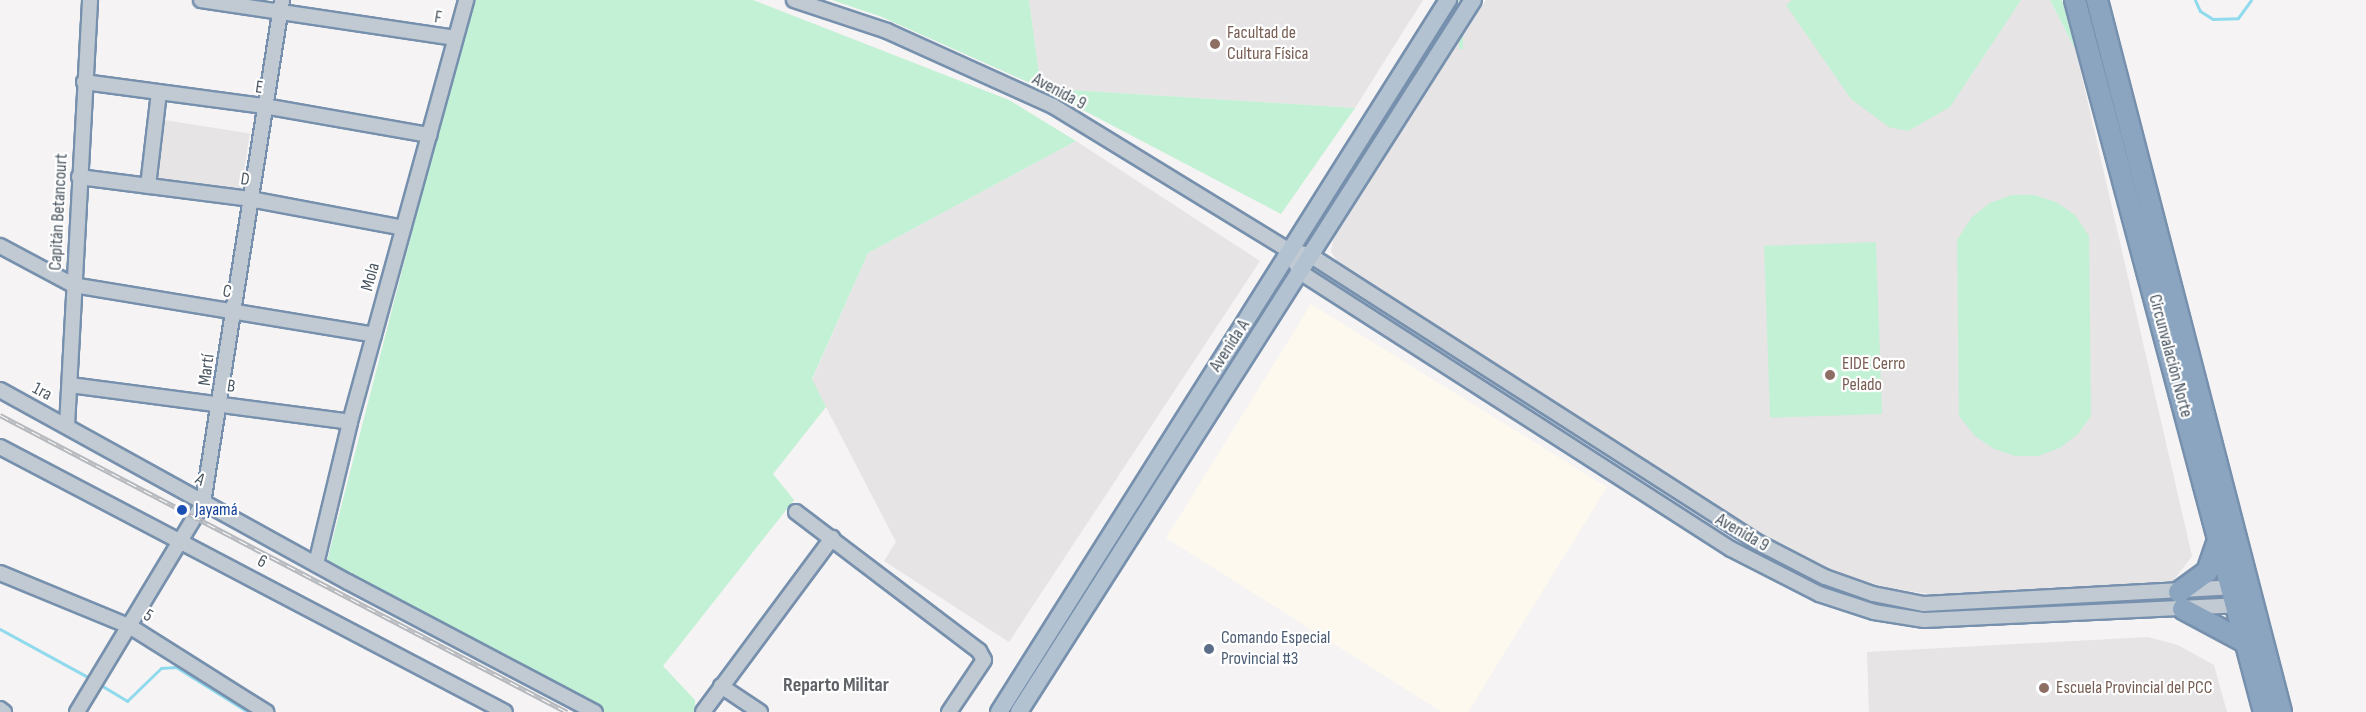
<!DOCTYPE html>
<html>
<head>
<meta charset="utf-8">
<style>
  body { margin:0 }
  #map { position:relative; width:2366px; height:712px; overflow:hidden; background:#f5f3f3; font-family:"Sofia Sans Condensed",sans-serif }
  div>[style] { position:absolute }
  .commercial>* { inset:0; background:#fdf9ef }
  .education>* { inset:0; background:#e6e4e5; transform-origin:0 0 }
  .green>* { inset:0; background:#c3f1d5; transform-origin:0 0 }
  .stream>* { height:3px; margin:-1.5px; padding:0 1.5px; transform-origin:1.5px; border-radius:1.5px; background:#90daee }
  .roads { filter:drop-shadow(2px 0 #7690ad) drop-shadow(-2px 0 #7690ad) drop-shadow(0 2px #7690ad) drop-shadow(0 -2px #7690ad) }
  .minor>* { height:14px; margin:-7px; padding:0 7px; transform-origin:7px; border-radius:7px; background:#c1cad2 }
  .major>* { height:16px; margin:-8px; padding:0 8px; transform-origin:8px; border-radius:8px; background:#b3c2d1 }
  .highway>* { height:20px; margin:-10px; padding:0 10px; transform-origin:10px; border-radius:10px; background:#8ba5c1 }
  .rail>* { height:5px; margin-top:-2.5px; transform-origin:0; background:repeating-linear-gradient(90deg,#fff 0 9px,#b5b8bd 0 18px); box-sizing:border-box; border-block:2px solid #b5b8bd }
  .dots>* { width:16px; height:16px; translate:-50% -50%; box-sizing:border-box; border:3px solid #fff; border-radius:50% }
  span { translate:-50% -50%; white-space:nowrap; text-align:center; line-height:1.15; -webkit-text-stroke:4.5px #fff; paint-order:stroke }
  .street-label { font-size:18px; color:#4a5661 }
  .education-label { font-size:18px; color:#785e54 }
  .left { translate:0 -50%; text-align:left }
  .transit-label { font-size:18px; color:#164399 }
  .service-label { font-size:18px; color:#4e5e75 }
  .neighbourhood-label { font-size:20px; color:#5f6368; font-weight:700 }
</style>
</head>
<body>
<div id="map">
  <div class="commercial">
    <i style="clip-path:polygon(1311px 304px,1607px 487px,1468px 712px,1442px 712px,1166px 538px)"></i>
  </div>
  <div class="education">
    <i style="clip-path:polygon(1029px 0,1423px 0,1355px 108px,1041px 88px)"></i>
    <i style="clip-path:polygon(1486px 0,2050px 0,2076px 51px,2192px 556px,2173px 581px,1944px 596px,1888px 588px,1810px 564px,1338px 263px,1331px 251px,1334px 236px)"></i>
    <i style="left:164px;top:120px;width:87px;height:61px;rotate:9deg"></i>
    <i style="clip-path:polygon(1076px 141px,1260px 261px,1009px 642px,884px 561px,896px 542px,812px 380px,868px 253px)"></i>
    <i style="clip-path:polygon(2148px 637px,2178px 645px,2214px 665px,2227px 712px,1869px 712px,1867px 652px)"></i>
  </div>
  <div class="green">
    <i style="clip-path:polygon(472px 0,753px 0,1009px 100px,1076px 141px,868px 253px,812px 379px,826px 407px,773px 474px,794px 500px,663px 666px,695px 700px,695px 712px,594px 712px,325px 569px)"></i>
    <i style="clip-path:polygon(832px 0,1029px 0,1041px 88px,1355px 108px,1281px 214px,1041px 88px,882px 17px)"></i>
    <i style="left:1459px;top:0;width:4px;height:49px"></i>
    <i style="clip-path:polygon(1792px 0,2021px 0,1950px 107px,1908px 131px,1889px 127px,1851px 99px,1786px 5px)"></i>
    <i style="clip-path:polygon(2050px 0,2062px 0,2076px 51px)"></i>
    <i style="clip-path:polygon(2012px 195px,2034px 195px,2056px 202px,2075px 215px,2089px 236px,2091px 416px,2078px 434px,2060px 448px,2038px 456px,2015px 456px,1994px 449px,1975px 436px,1959px 416px,1957px 240px,1972px 217px,1990px 203px)"></i>
    <i style="left:1876px;top:242px;width:172px;height:112px;rotate:88deg"></i>
  </div>
  <div class="stream">
    <i style="left:2195px;top:0;width:12px;rotate:66deg"></i>
    <i style="left:2200px;top:11px;width:15px;rotate:32deg"></i>
    <i style="left:2213px;top:19px;width:25px;rotate:-2deg"></i>
    <i style="left:2238px;top:18px;width:22px;rotate:-54deg"></i>
    <i style="left:0;top:629px;width:106px;rotate:28.7deg"></i>
    <i style="left:99px;top:684px;width:33px;rotate:31deg"></i>
    <i style="left:127px;top:701px;width:47px;rotate:-44.1deg"></i>
    <i style="left:161px;top:668px;width:15px;rotate:-4deg"></i>
    <i style="left:176px;top:667px;width:85px;rotate:32deg"></i>
  </div>
  <div class="roads">
    <div class="minor">
      <i style="left:201px;top:0;width:257px;rotate:8.5deg"></i>
      <i style="left:794px;top:0;width:98px;rotate:18.4deg"></i>
      <i style="left:887px;top:31px;width:182px;rotate:24.3deg"></i>
      <i style="left:1053px;top:106px;width:278px;rotate:31.5deg"></i>
      <i style="left:1290px;top:251px;width:20px;rotate:11deg"></i>
      <i style="left:1310px;top:255px;width:533px;rotate:32.68deg"></i>
      <i style="left:1759px;top:543px;width:74px;rotate:27.3deg"></i>
      <i style="left:1825px;top:577px;width:51px;rotate:19.5deg"></i>
      <i style="left:1873px;top:594px;width:52px;rotate:11.1deg"></i>
      <i style="left:1924px;top:604px;width:313px;rotate:-3.1deg"></i>
      <i style="left:84px;top:82px;width:182px;rotate:7.6deg"></i>
      <i style="left:264px;top:106px;width:168px;rotate:10deg"></i>
      <i style="left:79px;top:177px;width:172px;rotate:7.3deg"></i>
      <i style="left:250px;top:199px;width:156px;rotate:10.7deg"></i>
      <i style="left:148px;top:186px;width:94px;rotate:-83.3deg"></i>
      <i style="left:0;top:246px;width:83px;rotate:28.1deg"></i>
      <i style="left:73px;top:285px;width:305px;rotate:9.4deg"></i>
      <i style="left:1290px;top:251px;width:23px;rotate:65deg"></i>
      <i style="left:1300px;top:272px;width:512px;rotate:32.73deg"></i>
      <i style="left:1731px;top:549px;width:99px;rotate:27.1deg"></i>
      <i style="left:1819px;top:594px;width:58px;rotate:18.1deg"></i>
      <i style="left:1874px;top:612px;width:51px;rotate:9.1deg"></i>
      <i style="left:1924px;top:620px;width:319px;rotate:-2.7deg"></i>
      <i style="left:70px;top:385px;width:282px;rotate:7.5deg"></i>
      <i style="left:0;top:390px;width:397px;rotate:28.9deg"></i>
      <i style="left:348px;top:582px;width:279px;rotate:27.8deg"></i>
      <i style="left:67px;top:426px;width:427px;rotate:-86.9deg"></i>
      <i style="left:0;top:447px;width:570px;rotate:27.69deg"></i>
      <i style="left:796px;top:512px;width:230px;rotate:37.2deg"></i>
      <i style="left:979px;top:651px;width:10px;rotate:61deg"></i>
      <i style="left:984px;top:660px;width:63px;rotate:123.9deg"></i>
      <i style="left:316px;top:564px;width:146px;rotate:-76.5deg"></i>
      <i style="left:350px;top:422px;width:438px;rotate:-74.6deg"></i>
      <i style="left:0;top:573px;width:142px;rotate:22.4deg"></i>
      <i style="left:131px;top:627px;width:160px;rotate:32.2deg"></i>
      <i style="left:721px;top:686px;width:47px;rotate:33.7deg"></i>
      <i style="left:0;top:709px;width:5px;rotate:37deg"></i>
      <i style="left:77px;top:712px;width:244px;rotate:-58.9deg"></i>
      <i style="left:203px;top:503px;width:509px;rotate:-81.07deg"></i>
      <i style="left:703px;top:712px;width:217px;rotate:-53.4deg"></i>
    </div>
    <div class="major">
      <i style="left:999px;top:712px;width:842px;rotate:-57.76deg"></i>
      <i style="left:1019px;top:712px;width:844px;rotate:-57.48deg"></i>
    </div>
    <div class="highway">
      <i style="left:2075px;top:0;width:737px;rotate:75.13deg"></i>
      <i style="left:2097px;top:0;width:735px;rotate:75.51deg"></i>
      <i style="left:2179px;top:592px;width:34px;rotate:-36deg"></i>
      <i style="left:2207px;top:572px;width:37px;rotate:-71deg"></i>
      <i style="left:2183px;top:609px;width:72px;rotate:28deg"></i>
    </div>
  </div>
  <div class="rail">
    <i style="left:0;top:415px;width:640px;rotate:27.65deg"></i>
  </div>
  <div class="dots">
    <i style="left:1215px;top:44px;background:#8d6e63"></i>
    <i style="left:1830px;top:375px;background:#8d6e63"></i>
    <i style="left:182px;top:510px;background:#1a4fb4"></i>
    <i style="left:1209px;top:649px;background:#5c6f8a"></i>
    <i style="left:2044px;top:688px;background:#8d6e63"></i>
  </div>
  <div class="street-label">
    <span style="left:438px;top:18px;rotate:9deg">F</span>
    <span style="left:259px;top:88px;rotate:8deg">E</span>
    <span style="left:1059px;top:92px;rotate:28deg">Avenida 9</span>
    <span style="left:245px;top:180px;rotate:8deg">D</span>
    <span style="left:59px;top:212px;rotate:-87deg">Capitán Betancourt</span>
    <span style="left:371px;top:277px;rotate:-75deg">Mola</span>
    <span style="left:227px;top:292px;rotate:9deg">C</span>
    <span style="left:1230px;top:346px;rotate:-57deg">Avenida A</span>
    <span style="left:2170px;top:356px;rotate:75deg">Circunvalación Norte</span>
    <span style="left:207px;top:370px;rotate:-83deg">Martí</span>
    <span style="left:231px;top:387px;rotate:8deg">B</span>
    <span style="left:42px;top:392px;rotate:28deg">1ra</span>
    <span style="left:200px;top:480px;rotate:29deg">A</span>
    <span style="left:1742px;top:533px;rotate:30deg">Avenida 9</span>
    <span style="left:262px;top:562px;rotate:28deg">6</span>
    <span style="left:148px;top:616px;rotate:31deg">5</span>
  </div>
  <div class="education-label">
    <span class="left" style="left:1227px;top:44px">Facultad de<br>Cultura Física</span>
    <span class="left" style="left:1842px;top:375px">EIDE Cerro<br>Pelado</span>
    <span class="left" style="left:2056px;top:688px">Escuela Provincial del PCC</span>
  </div>
  <div class="transit-label">
    <span class="left" style="left:195px;top:510px">Jayamá</span>
  </div>
  <div class="service-label">
    <span class="left" style="left:1221px;top:649px">Comando Especial<br>Provincial #3</span>
  </div>
  <div class="neighbourhood-label">
    <span style="left:836px;top:685px">Reparto Militar</span>
  </div>
</div>
</body>
</html>
